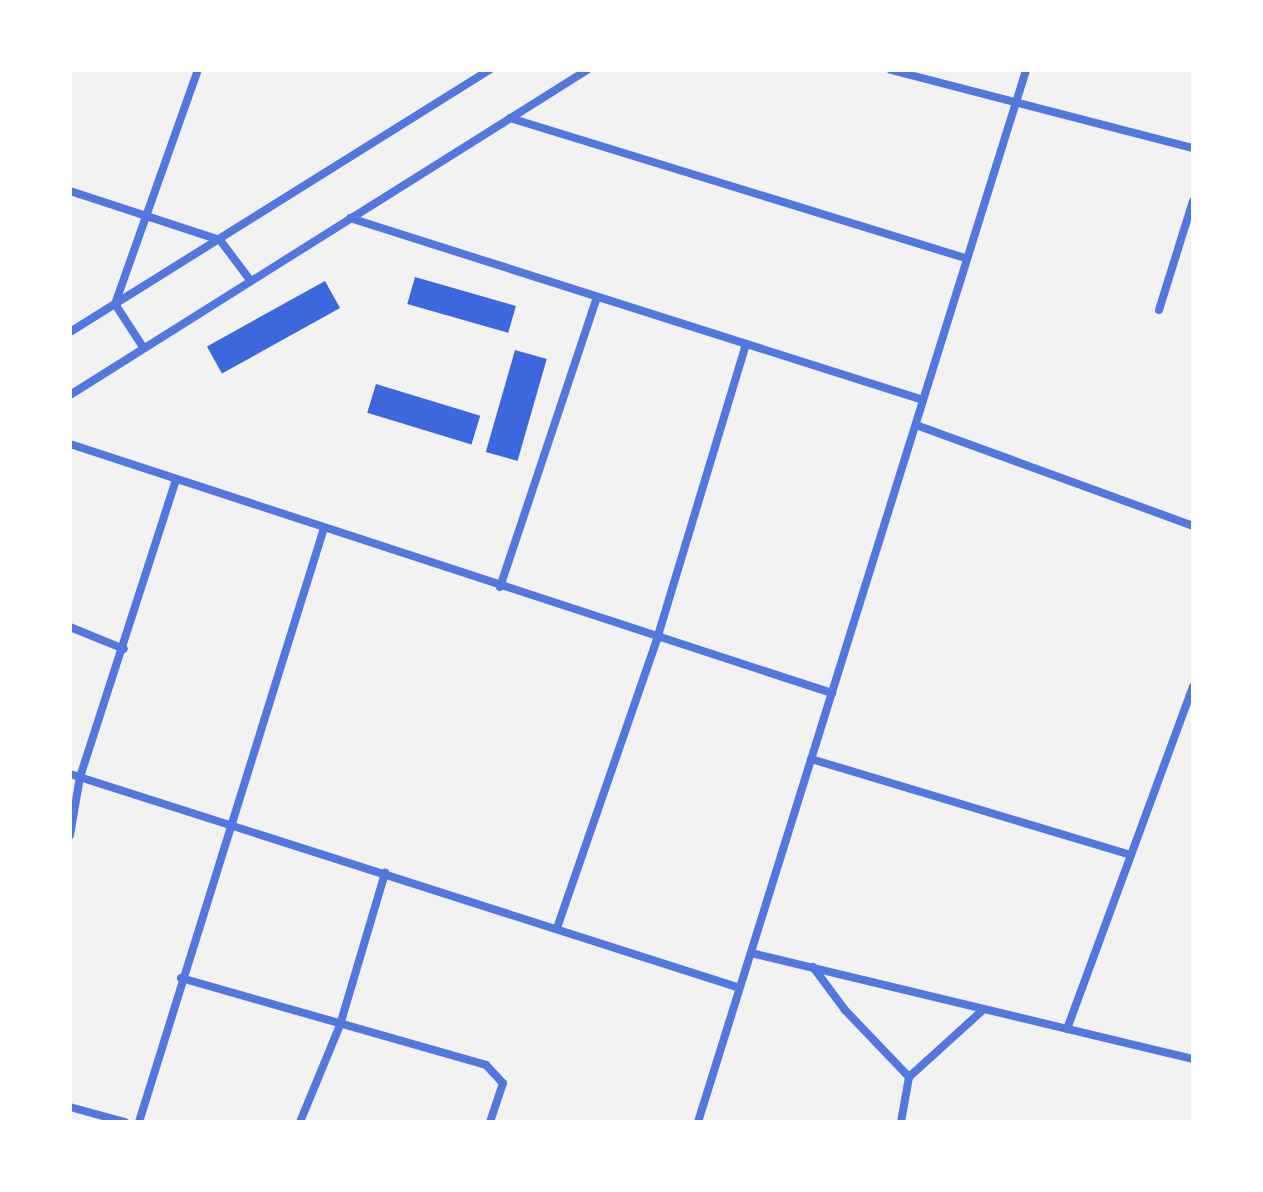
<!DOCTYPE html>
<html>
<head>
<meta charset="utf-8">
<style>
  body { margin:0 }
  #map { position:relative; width:1263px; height:1192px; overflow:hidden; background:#f2f2f2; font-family:"Exo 2",sans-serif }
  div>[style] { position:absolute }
  .building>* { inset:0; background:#3d67dc; transform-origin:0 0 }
  .minor>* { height:8px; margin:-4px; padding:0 4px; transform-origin:4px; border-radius:4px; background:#5277de }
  span { translate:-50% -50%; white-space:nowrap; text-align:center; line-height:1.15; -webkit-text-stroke:6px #fff; paint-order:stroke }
  .frame { position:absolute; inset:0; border:72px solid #fff; pointer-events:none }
</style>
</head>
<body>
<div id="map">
  <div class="building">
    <i style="left:415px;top:277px;width:105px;height:28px;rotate:16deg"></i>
    <i style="left:325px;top:281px;width:31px;height:135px;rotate:61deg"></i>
    <i style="left:515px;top:350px;width:33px;height:106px;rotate:16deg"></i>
    <i style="left:376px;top:384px;width:109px;height:30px;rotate:17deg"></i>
  </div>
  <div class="minor">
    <i style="left:891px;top:70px;width:312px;rotate:14.5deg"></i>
    <i style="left:510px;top:118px;width:478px;rotate:17.1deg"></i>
    <i style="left:70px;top:191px;width:158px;rotate:18.1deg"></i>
    <i style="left:220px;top:240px;width:50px;rotate:53.1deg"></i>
    <i style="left:350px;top:218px;width:601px;rotate:17.62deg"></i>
    <i style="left:1159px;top:310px;width:114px;rotate:-72.7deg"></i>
    <i style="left:70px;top:332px;width:495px;rotate:-32deg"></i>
    <i style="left:143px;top:347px;width:51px;rotate:-123.1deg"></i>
    <i style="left:115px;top:304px;width:248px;rotate:-70.5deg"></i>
    <i style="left:70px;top:395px;width:611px;rotate:-32.15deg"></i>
    <i style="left:916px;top:425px;width:295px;rotate:20deg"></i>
    <i style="left:70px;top:444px;width:802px;rotate:18.1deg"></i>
    <i style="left:500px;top:587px;width:306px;rotate:-71.5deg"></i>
    <i style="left:70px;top:627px;width:58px;rotate:22.2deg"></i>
    <i style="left:811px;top:759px;width:334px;rotate:16.7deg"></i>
    <i style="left:70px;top:774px;width:703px;rotate:17.71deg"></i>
    <i style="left:70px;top:835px;width:59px;rotate:-80.2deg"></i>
    <i style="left:80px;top:777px;width:312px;rotate:-72.1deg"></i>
    <i style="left:557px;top:928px;width:306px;rotate:-70.9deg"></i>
    <i style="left:657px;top:639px;width:308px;rotate:-73.2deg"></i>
    <i style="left:751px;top:953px;width:455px;rotate:13.5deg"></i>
    <i style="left:813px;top:967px;width:54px;rotate:53.3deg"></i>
    <i style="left:845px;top:1010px;width:93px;rotate:46.3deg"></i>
    <i style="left:181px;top:978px;width:317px;rotate:15.9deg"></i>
    <i style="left:486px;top:1065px;width:25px;rotate:47deg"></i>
    <i style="left:503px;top:1083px;width:41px;rotate:108.4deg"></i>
    <i style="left:1067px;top:1029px;width:365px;rotate:-69.8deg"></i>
    <i style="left:70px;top:1107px;width:57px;rotate:15.3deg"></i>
    <i style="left:139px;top:1122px;width:622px;rotate:-72.7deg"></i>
    <i style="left:300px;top:1122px;width:105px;rotate:-67.6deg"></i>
    <i style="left:340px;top:1025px;width:159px;rotate:-73.5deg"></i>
    <i style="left:698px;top:1122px;width:1102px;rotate:-72.68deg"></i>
    <i style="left:901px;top:1122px;width:46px;rotate:-79.9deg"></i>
    <i style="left:909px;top:1077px;width:101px;rotate:-42.2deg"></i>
  </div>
  <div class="frame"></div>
</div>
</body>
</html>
